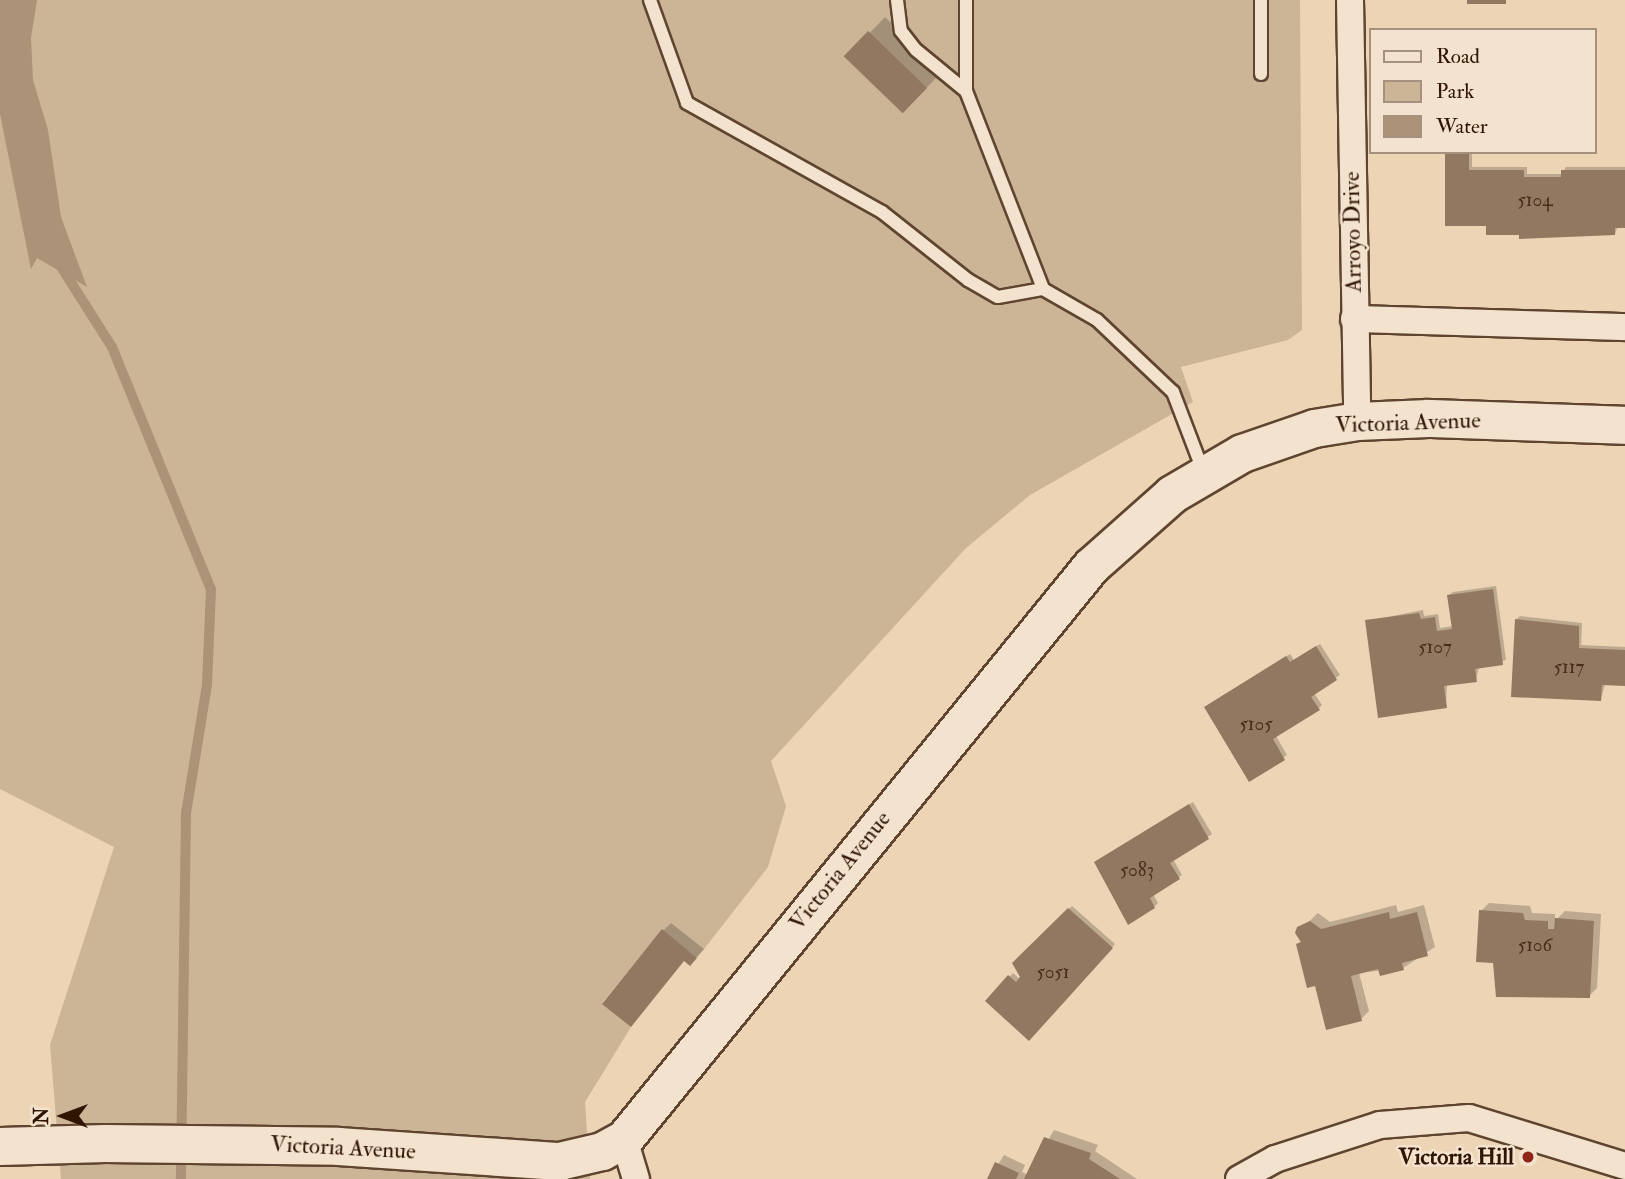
<!DOCTYPE html>
<html>
<head>
<meta charset="utf-8">
<style>
  body { margin:0 }
  #map { position:relative; width:1625px; height:1179px; overflow:hidden; background:#ecd4b4; font-family:"IM FELL Double Pica",serif }
  div>[style] { position:absolute }
  .green>* { inset:0; background:#ccb496 }
  .water>* { inset:0; background:#ac9378 }
  .shadow>* { inset:0; background:#0003; transform-origin:0 0 }
  .stream>* { height:10px; margin:-5px; padding:0 5px; transform-origin:5px; border-radius:5px; background:#ac9378 }
  .building>* { inset:0; background:#927860; transform-origin:0 0 }
  .roads { filter:drop-shadow(2px 0 #5f4530) drop-shadow(-2px 0 #5f4530) drop-shadow(0 2px #5f4530) drop-shadow(0 -2px #5f4530) }
  .lane>* { height:12px; margin:-6px; padding:0 6px; transform-origin:6px; border-radius:6px; background:#f3e3ce }
  .street>* { height:26px; margin:-13px; padding:0 13px; transform-origin:13px; border-radius:13px; background:#f3e3ce }
  .secondary>* { height:37px; margin:-18.5px; padding:0 18.5px; transform-origin:18.5px; border-radius:18.5px; background:#f3e3ce }
  .dots>* { width:19px; height:19px; translate:-50% -50%; box-sizing:border-box; border:4px solid #f3e3ce; border-radius:50% }
  span { translate:-50% -50%; white-space:nowrap; text-align:center; line-height:1.15; -webkit-text-stroke:5px #f3e3ce; paint-order:stroke }
  .number-label { font-size:19px; color:#482e1b }
  .number-label span { -webkit-text-stroke-width:0 }
  .street-label { font-size:23px; color:#301504 }
  .poi-label { font-size:23px; color:#301504; font-weight:700 }
  .right { translate:-100% -50%; text-align:right }
  .legend { position:absolute; left:1369px; top:28px; width:228px; height:126px; box-sizing:border-box; background:#f3e3ce; border:2px solid #a5917d; margin:0; padding:9px 12px; list-style:none; font-size:21px; color:#301504 }
  .legend li { display:flex; align-items:center; gap:14px; height:35px }
  .legend b { width:35px; border:2px solid #a5917d }
  .north { position:absolute; left:28px; top:1081px; width:70px; height:70px; -webkit-text-stroke:5px #f3e3ce; paint-order:stroke; rotate:270deg; font-size:19px; font-weight:700; line-height:28px; text-align:center; color:#301504 }
  .north::after { content:''; display:block; margin:auto; width:24px; height:32px; background:#301504; clip-path:polygon(50% 0,100% 100%,50% 72%,0 100%) }
</style>
</head>
<body>
<div id="map">
  <div class="green">
    <i style="clip-path:polygon(0 0,1300px 0,1302px 330px,1288px 340px,1181px 367px,1193px 402px,1030px 495px,966px 548px,771px 761px,786px 806px,768px 867px,697px 958px,662px 930px,602px 1003px,631px 1027px,585px 1102px,590px 1179px,61px 1179px,50px 1045px,114px 847px,0 789px)"></i>
  </div>
  <div class="water">
    <i style="clip-path:polygon(0 0,37px 0,31px 38px,33px 80px,48px 130px,61px 217px,87px 287px,37px 258px,31px 269px,0 114px)"></i>
  </div>
  <div class="shadow">
    <i style="left:885px;top:17px;width:79px;height:56px;rotate:44deg"></i>
    <i style="clip-path:polygon(1447px 152px,1482px 152px,1472px 153px,1472px 167px,1527px 167px,1527px 174px,1562px 174px,1566px 167px,1625px 167px,1625px 226px,1618px 226px,1615px 234px,1521px 233px,1487px 224px)"></i>
    <i style="clip-path:polygon(1496px 586px,1506px 660px,1479px 667px,1476px 680px,1447px 684px,1446px 707px,1367px 621px,1423px 610px,1424px 616px,1438px 614px,1440px 628px,1453px 626px,1449px 595px,1453px 592px)"></i>
    <i style="clip-path:polygon(1520px 616px,1582px 623px,1581px 645px,1625px 647px,1625px 685px,1605px 684px,1601px 699px,1516px 620px)"></i>
    <i style="clip-path:polygon(1320px 644px,1340px 675px,1314px 693px,1322px 705px,1319px 708px,1276px 736px,1287px 755px,1250px 780px,1210px 704px,1290px 654px,1294px 660px)"></i>
    <i style="clip-path:polygon(1193px 802px,1212px 834px,1173px 859px,1182px 875px,1153px 894px,1158px 903px,1154px 907px,1100px 859px)"></i>
    <i style="clip-path:polygon(1489px 903px,1530px 906px,1532px 913px,1555px 914px,1555px 921px,1565px 911px,1601px 914px,1597px 988px,1589px 996px,1495px 962px,1481px 911px)"></i>
    <i style="clip-path:polygon(1396px 905px,1398px 912px,1424px 905px,1435px 947px,1403px 968px,1359px 973px,1369px 1011px,1361px 1019px,1316px 984px,1297px 933px,1318px 913px,1330px 922px)"></i>
    <i style="clip-path:polygon(1072px 906px,1115px 944px,1029px 1039px,987px 1001px,1013px 973px,1025px 984px,1014px 963px)"></i>
    <i style="clip-path:polygon(671px 923px,704px 949px,690px 964px,663px 931px)"></i>
    <i style="clip-path:polygon(1054px 1130px,1098px 1145px,1095px 1151px,1137px 1179px,989px 1179px,1004px 1155px,1025px 1165px,1022px 1172px,1028px 1175px)"></i>
  </div>
  <div class="stream">
    <i style="left:58px;top:262px;width:101px;rotate:57.6deg"></i>
    <i style="left:112px;top:347px;width:261px;rotate:67.8deg"></i>
    <i style="left:211px;top:589px;width:96px;rotate:92.4deg"></i>
    <i style="left:207px;top:685px;width:130px;rotate:99.3deg"></i>
    <i style="left:186px;top:813px;width:366px;rotate:90.8deg"></i>
  </div>
  <div class="building">
    <i style="left:1467px;top:0;width:39px;height:4px"></i>
    <i style="left:868px;top:31px;width:82px;height:35px;rotate:44deg"></i>
    <i style="clip-path:polygon(1445px 152px,1469px 152px,1469px 170px,1524px 170px,1524px 177px,1561px 177px,1561px 170px,1625px 170px,1625px 228px,1615px 228px,1615px 235px,1519px 239px,1519px 235px,1486px 235px,1486px 226px,1445px 226px)"></i>
    <i style="clip-path:polygon(1493px 589px,1503px 665px,1475px 669px,1477px 682px,1444px 686px,1447px 708px,1378px 718px,1365px 620px,1419px 613px,1421px 619px,1435px 617px,1437px 631px,1452px 629px,1447px 595px)"></i>
    <i style="clip-path:polygon(1515px 619px,1579px 626px,1579px 648px,1625px 650px,1625px 686px,1602px 685px,1601px 701px,1511px 697px)"></i>
    <i style="clip-path:polygon(1316px 646px,1337px 680px,1311px 697px,1320px 710px,1273px 739px,1285px 760px,1249px 782px,1204px 707px,1286px 656px,1290px 662px)"></i>
    <i style="clip-path:polygon(1189px 804px,1209px 839px,1170px 863px,1180px 879px,1150px 898px,1155px 908px,1128px 925px,1094px 862px)"></i>
    <i style="clip-path:polygon(1068px 908px,1113px 948px,1029px 1041px,985px 1001px,1008px 975px,1016px 982px,1020px 977px,1012px 963px)"></i>
    <i style="clip-path:polygon(1479px 910px,1523px 913px,1525px 920px,1548px 921px,1548px 929px,1554px 929px,1555px 918px,1594px 921px,1590px 998px,1496px 997px,1493px 963px,1476px 962px)"></i>
    <i style="clip-path:polygon(1389px 912px,1390px 919px,1417px 912px,1428px 956px,1402px 963px,1404px 970px,1380px 976px,1378px 969px,1351px 976px,1362px 1021px,1326px 1030px,1315px 986px,1307px 988px,1296px 944px,1301px 942px,1295px 933px,1297px 927px,1310px 921px,1321px 929px)"></i>
    <i style="clip-path:polygon(662px 929px,697px 958px,690px 966px,684px 961px,631px 1027px,602px 1004px)"></i>
    <i style="clip-path:polygon(1044px 1137px,1091px 1153px,1089px 1159px,1120px 1179px,1024px 1179px)"></i>
    <i style="clip-path:polygon(995px 1162px,1019px 1173px,1016px 1179px,987px 1179px)"></i>
  </div>
  <div class="roads">
    <div class="lane">
      <i style="left:650px;top:0;width:109px;rotate:70.2deg"></i>
      <i style="left:687px;top:103px;width:223px;rotate:29.2deg"></i>
      <i style="left:882px;top:212px;width:110px;rotate:38.3deg"></i>
      <i style="left:968px;top:280px;width:34px;rotate:30deg"></i>
      <i style="left:998px;top:297px;width:46px;rotate:-10.1deg"></i>
      <i style="left:897px;top:0;width:31px;rotate:83deg"></i>
      <i style="left:901px;top:31px;width:24px;rotate:52deg"></i>
      <i style="left:916px;top:50px;width:65px;rotate:39.4deg"></i>
      <i style="left:966px;top:0;width:91px;rotate:90deg"></i>
      <i style="left:966px;top:91px;width:212px;rotate:68.7deg"></i>
      <i style="left:1043px;top:289px;width:62px;rotate:29.9deg"></i>
      <i style="left:1097px;top:320px;width:105px;rotate:43.5deg"></i>
      <i style="left:1173px;top:392px;width:87px;rotate:69.1deg"></i>
      <i style="left:1261px;top:0;width:74px;rotate:90deg"></i>
    </div>
    <div class="street">
      <i style="left:1350px;top:0;width:421px;rotate:89deg"></i>
      <i style="left:1354px;top:319px;width:271px;rotate:1.7deg"></i>
      <i style="left:624px;top:1139px;width:42px;rotate:73.3deg"></i>
      <i style="left:1239px;top:1179px;width:41px;rotate:-29.1deg"></i>
      <i style="left:1275px;top:1159px;width:110px;rotate:-17.9deg"></i>
      <i style="left:1380px;top:1125px;width:89px;rotate:-4.5deg"></i>
      <i style="left:1469px;top:1118px;width:163px;rotate:17.1deg"></i>
    </div>
    <div class="secondary">
      <i style="left:0;top:1146px;width:105px;rotate:-1.6deg"></i>
      <i style="left:105px;top:1143px;width:233px;rotate:0.7deg"></i>
      <i style="left:338px;top:1146px;width:222px;rotate:3.9deg"></i>
      <i style="left:559px;top:1161px;width:44px;rotate:-13.1deg"></i>
      <i style="left:602px;top:1151px;width:25px;rotate:-29deg"></i>
      <i style="left:624px;top:1139px;width:739px;rotate:-50.82deg"></i>
      <i style="left:1091px;top:566px;width:108px;rotate:-41.6deg"></i>
      <i style="left:1172px;top:494px;width:81px;rotate:-30.4deg"></i>
      <i style="left:1242px;top:453px;width:76px;rotate:-19.1deg"></i>
      <i style="left:1314px;top:428px;width:44px;rotate:-9.2deg"></i>
      <i style="left:1357px;top:421px;width:71px;rotate:-2.4deg"></i>
      <i style="left:1428px;top:418px;width:197px;rotate:2deg"></i>
    </div>
  </div>
  <div class="dots">
    <i style="left:1528px;top:1157px;background:#8f2418"></i>
  </div>
  <div class="number-label">
    <span style="left:1535px;top:201px">5104</span>
    <span style="left:1435px;top:648px">5107</span>
    <span style="left:1569px;top:668px">5117</span>
    <span style="left:1256px;top:725px">5105</span>
    <span style="left:1137px;top:871px">5083</span>
    <span style="left:1535px;top:946px">5106</span>
    <span style="left:1053px;top:973px">5051</span>
  </div>
  <div class="street-label">
    <span style="left:1353px;top:232px;rotate:-91deg">Arroyo Drive</span>
    <span style="left:1408px;top:423px;rotate:-2deg">Victoria Avenue</span>
    <span style="left:840px;top:871px;rotate:-51deg">Victoria Avenue</span>
    <span style="left:343px;top:1148px;rotate:3deg">Victoria Avenue</span>
  </div>
  <div class="poi-label">
    <span class="right" style="left:1514px;top:1157px">Victoria Hill</span>
  </div>
  <ul class="legend">
  <li><b style="height:9px;background:#f3e3ce"></b>Road</li>
  <li><b style="height:19px;background:#ccb496"></b>Park</li>
  <li><b style="height:19px;background:#ac9378"></b>Water</li>
  </ul>
  <div class="north">N</div>
</div>
</body>
</html>
